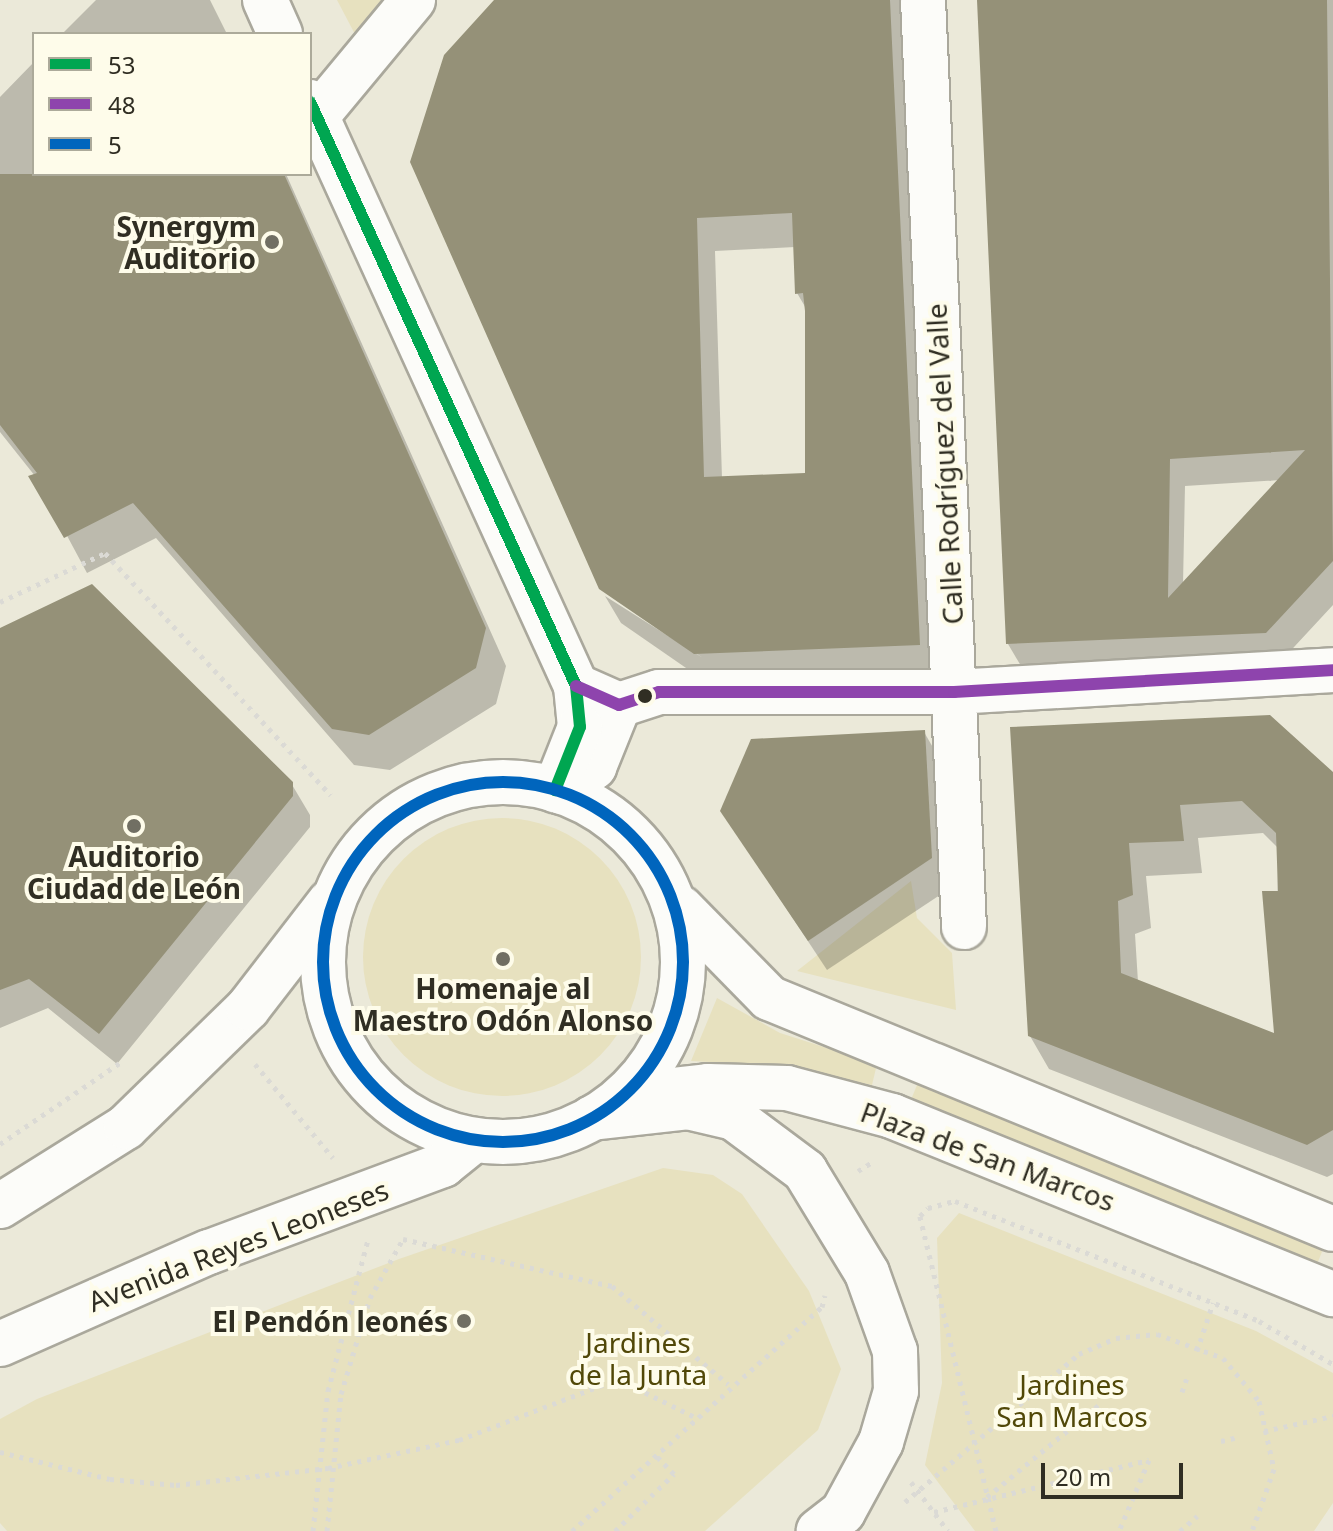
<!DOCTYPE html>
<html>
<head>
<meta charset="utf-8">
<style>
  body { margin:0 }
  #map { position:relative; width:1333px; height:1531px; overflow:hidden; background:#ebe9d9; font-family:"Noto Sans",sans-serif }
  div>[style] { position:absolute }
  .green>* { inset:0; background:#e7e1bf; transform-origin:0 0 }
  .round { border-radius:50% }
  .shadow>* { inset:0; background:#0003 }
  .building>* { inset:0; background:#959178 }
  .path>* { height:5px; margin-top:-2.5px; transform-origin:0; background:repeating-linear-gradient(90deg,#dbdad5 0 4px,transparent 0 10px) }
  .roads { filter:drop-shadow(2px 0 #aaa89c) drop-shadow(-2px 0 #aaa89c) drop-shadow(0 2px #aaa89c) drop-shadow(0 -2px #aaa89c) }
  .street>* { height:44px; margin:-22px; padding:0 22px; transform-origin:22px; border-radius:22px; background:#fcfcf9 }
  .secondary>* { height:44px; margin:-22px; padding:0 22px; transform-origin:22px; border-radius:22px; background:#fcfcf9 }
  .primary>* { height:44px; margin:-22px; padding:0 22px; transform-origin:22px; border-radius:22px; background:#fcfcf9 }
  .primary>.ring { margin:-22px; padding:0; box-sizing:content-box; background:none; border:44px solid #fcfcf9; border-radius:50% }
  .bus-1>* { height:12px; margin:-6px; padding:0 6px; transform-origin:6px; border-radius:6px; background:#00a651 }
  .bus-2>* { height:12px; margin:-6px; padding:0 6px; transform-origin:6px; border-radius:6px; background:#8e44ad }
  .bus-3>* { height:12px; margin:-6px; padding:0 6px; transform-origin:6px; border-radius:6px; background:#0065bd }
  .bus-3>.ring { margin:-6px; padding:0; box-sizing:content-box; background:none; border:12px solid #0065bd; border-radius:50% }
  .dots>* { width:22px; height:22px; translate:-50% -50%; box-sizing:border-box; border:4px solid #fefcea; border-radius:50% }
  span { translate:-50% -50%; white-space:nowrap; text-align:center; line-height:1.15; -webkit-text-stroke:8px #fefcea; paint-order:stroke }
  .poi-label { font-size:28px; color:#302e23; font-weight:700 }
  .right { translate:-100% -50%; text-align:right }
  .street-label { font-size:28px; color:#302e23 }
  .park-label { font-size:28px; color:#514808 }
  .legend { position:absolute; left:32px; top:32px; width:280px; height:144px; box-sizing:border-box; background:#fefcea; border:2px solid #acaa9a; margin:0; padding:10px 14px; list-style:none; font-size:24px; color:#302e23 }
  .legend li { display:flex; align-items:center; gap:16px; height:40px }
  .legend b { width:40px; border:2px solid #acaa9a }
  .scale { position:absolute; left:1041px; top:1463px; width:142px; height:36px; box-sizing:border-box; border:4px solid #302e23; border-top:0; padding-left:10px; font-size:24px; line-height:28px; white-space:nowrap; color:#302e23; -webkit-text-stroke:6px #fefcea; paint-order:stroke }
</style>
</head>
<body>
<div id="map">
  <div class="green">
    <i style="clip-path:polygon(337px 0,384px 0,357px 38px)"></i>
    <i class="round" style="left:363px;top:818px;width:278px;height:278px"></i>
    <i style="clip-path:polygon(911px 881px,917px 918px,952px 953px,956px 1010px,797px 971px)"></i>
    <i style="clip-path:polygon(717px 998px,780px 1033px,877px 1064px,872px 1085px,781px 1066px,691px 1061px)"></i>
    <i style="left:919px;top:1080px;width:438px;height:23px;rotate:22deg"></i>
    <i style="clip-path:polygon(663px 1168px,713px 1175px,742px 1194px,809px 1291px,841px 1369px,818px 1430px,705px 1531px,7px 1531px,0 1523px,0 1419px,37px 1399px,399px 1259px)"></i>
    <i style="clip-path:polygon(959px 1213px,1256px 1331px,1333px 1373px,1333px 1503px,1314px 1531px,975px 1531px,925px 1465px,942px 1383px,937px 1238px)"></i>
  </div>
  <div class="shadow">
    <i style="clip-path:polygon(96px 0,210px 0,227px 34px,62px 34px)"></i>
    <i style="clip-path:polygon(evenodd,496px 0,906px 0,938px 678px,715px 688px,621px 623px,605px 596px,703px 658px,601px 589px,496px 0,795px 247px,797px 293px,807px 310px,807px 475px,722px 478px,715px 251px,795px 247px)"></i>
    <i style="clip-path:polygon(evenodd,978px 0,1333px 0,1333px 605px,1282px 660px,1024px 671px,1008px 644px,978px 0,1280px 480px,1183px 585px,1185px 486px,1280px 480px)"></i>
    <i style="clip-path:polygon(34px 62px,34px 174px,286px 174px,506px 666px,496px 704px,390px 770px,354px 765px,156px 538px,87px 573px,35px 476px,0 432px,0 97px)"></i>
    <i style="clip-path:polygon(0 631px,291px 783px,310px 815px,310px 827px,117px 1064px,48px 1008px,0 1028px)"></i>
    <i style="clip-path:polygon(evenodd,1013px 729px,1333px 775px,1333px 1174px,1327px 1177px,1049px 1069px,1030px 1036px,1013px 729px,1263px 833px,1278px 848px,1276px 1036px,1138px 982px,1135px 934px,1151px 928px,1146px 876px,1202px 873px,1198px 838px,1263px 833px)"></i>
    <i style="clip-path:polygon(924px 732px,942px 763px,949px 889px,827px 970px,722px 811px)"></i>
  </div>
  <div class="building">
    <i style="clip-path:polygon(evenodd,494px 0,890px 0,920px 645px,694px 654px,599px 589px,410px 162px,444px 55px,494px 0,792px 213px,795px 294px,803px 293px,805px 311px,805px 473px,704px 477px,697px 218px,792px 213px)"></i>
    <i style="clip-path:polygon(evenodd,977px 0,1327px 0,1333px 561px,1266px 633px,1006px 644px,977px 0,1305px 450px,1168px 598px,1170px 459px,1305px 450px)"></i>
    <i style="clip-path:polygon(0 174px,284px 174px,486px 628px,476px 668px,369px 735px,332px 729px,133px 503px,64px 538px,28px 476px,37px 473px,0 425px)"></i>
    <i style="clip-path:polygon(92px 584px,293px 782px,293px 796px,99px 1034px,29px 979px,0 990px,0 628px)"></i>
    <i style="clip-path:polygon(evenodd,1270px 715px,1333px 772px,1333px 1130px,1307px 1145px,1028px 1036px,1010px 727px,1270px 715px,1242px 801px,1276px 833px,1278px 891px,1262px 891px,1274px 1033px,1121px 973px,1118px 901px,1133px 895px,1129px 843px,1184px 841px,1180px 805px,1242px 801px)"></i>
    <i style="clip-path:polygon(925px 730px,932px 858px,808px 941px,720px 811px,751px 739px)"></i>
  </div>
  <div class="path">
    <i style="left:0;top:602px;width:116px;rotate:-25deg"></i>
    <i style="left:105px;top:553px;width:331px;rotate:47deg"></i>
    <i style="left:255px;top:1064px;width:122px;rotate:50.3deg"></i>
    <i style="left:0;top:1144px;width:146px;rotate:-34.1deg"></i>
    <i style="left:858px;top:1171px;width:19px;rotate:-32deg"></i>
    <i style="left:1197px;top:1351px;width:51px;rotate:-71.6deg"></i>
    <i style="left:1182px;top:1392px;width:18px;rotate:-71deg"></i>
    <i style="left:1264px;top:1431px;width:71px;rotate:-12.3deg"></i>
    <i style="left:1221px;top:1441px;width:18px;rotate:-13deg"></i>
    <i style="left:0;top:1452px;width:113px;rotate:13.8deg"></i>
    <i style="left:110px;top:1479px;width:66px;rotate:5.2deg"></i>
    <i style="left:176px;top:1485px;width:153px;rotate:-6.4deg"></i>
    <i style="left:328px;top:1468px;width:134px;rotate:-12.1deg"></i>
    <i style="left:459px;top:1440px;width:170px;rotate:-21deg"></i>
    <i style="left:618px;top:1379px;width:84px;rotate:26.3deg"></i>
    <i style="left:911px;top:1482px;width:61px;rotate:52.9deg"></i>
    <i style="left:987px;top:1497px;width:146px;rotate:-39.5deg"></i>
    <i style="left:905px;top:1502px;width:228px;rotate:-40.4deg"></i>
    <i style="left:1079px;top:1354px;width:40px;rotate:-23.4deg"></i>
    <i style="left:1116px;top:1338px;width:41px;rotate:-5.6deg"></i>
    <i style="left:1157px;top:1334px;width:70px;rotate:20deg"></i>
    <i style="left:1223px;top:1358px;width:56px;rotate:50.1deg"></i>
    <i style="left:1259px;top:1401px;width:70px;rotate:77.6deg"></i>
    <i style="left:1274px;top:1469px;width:66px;rotate:109.5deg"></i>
    <i style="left:934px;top:1512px;width:221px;rotate:-13.6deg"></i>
    <i style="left:1149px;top:1460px;width:77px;rotate:112.9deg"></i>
    <i style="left:313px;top:1531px;width:141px;rotate:-83.9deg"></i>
    <i style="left:328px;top:1391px;width:156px;rotate:-75.2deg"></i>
    <i style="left:327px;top:1531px;width:138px;rotate:-84.2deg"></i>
    <i style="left:341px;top:1394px;width:100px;rotate:-73.2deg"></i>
    <i style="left:370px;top:1298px;width:68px;rotate:-60.8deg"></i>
    <i style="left:403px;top:1239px;width:214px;rotate:12.7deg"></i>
    <i style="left:612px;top:1286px;width:152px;rotate:40.2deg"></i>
    <i style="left:572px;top:1531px;width:336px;rotate:-41.9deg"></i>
    <i style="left:822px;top:1307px;width:12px;rotate:-76deg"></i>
    <i style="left:615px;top:1531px;width:82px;rotate:-44deg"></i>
    <i style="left:674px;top:1474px;width:30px;rotate:-134deg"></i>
    <i style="left:996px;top:1531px;width:324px;rotate:-103.6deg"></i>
    <i style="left:920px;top:1216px;width:11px;rotate:-45deg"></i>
    <i style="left:928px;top:1208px;width:28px;rotate:-15deg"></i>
    <i style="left:955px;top:1201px;width:327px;rotate:21.5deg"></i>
    <i style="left:1259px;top:1321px;width:86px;rotate:30.2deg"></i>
    <i style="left:1180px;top:1531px;width:23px;rotate:-41deg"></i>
  </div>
  <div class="roads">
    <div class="street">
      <i style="left:923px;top:0;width:928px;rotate:87.47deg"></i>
      <i style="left:316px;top:117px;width:152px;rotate:-50.3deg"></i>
      <i style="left:576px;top:686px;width:47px;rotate:23.8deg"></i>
      <i style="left:619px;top:705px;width:42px;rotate:-18deg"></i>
      <i style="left:659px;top:692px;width:295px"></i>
      <i style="left:954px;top:692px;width:380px;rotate:-3.3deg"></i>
      <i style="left:562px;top:792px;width:41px;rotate:-38deg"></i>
      <i style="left:594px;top:767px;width:67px;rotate:-68deg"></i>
      <i style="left:592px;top:1118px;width:97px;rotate:-6.5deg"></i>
      <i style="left:688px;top:1107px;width:47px;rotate:13.4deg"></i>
      <i style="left:734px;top:1118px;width:89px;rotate:36.7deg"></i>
      <i style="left:805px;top:1171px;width:119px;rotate:58.7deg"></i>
      <i style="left:867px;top:1273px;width:83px;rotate:70.3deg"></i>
      <i style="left:895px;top:1351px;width:40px;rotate:88.6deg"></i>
      <i style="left:896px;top:1391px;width:53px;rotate:106.4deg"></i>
      <i style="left:881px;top:1442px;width:80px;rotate:118.5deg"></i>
      <i style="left:843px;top:1512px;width:31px;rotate:142deg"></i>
    </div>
    <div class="secondary">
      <i style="left:265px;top:0;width:37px;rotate:66deg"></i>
      <i style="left:310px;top:102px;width:642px;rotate:65.51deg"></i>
      <i style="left:576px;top:686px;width:41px;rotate:84.4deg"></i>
      <i style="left:580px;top:727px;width:68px;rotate:111.6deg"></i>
    </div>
    <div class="primary">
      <i class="ring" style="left:323px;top:782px;width:316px;height:316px"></i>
      <i style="left:681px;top:908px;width:126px;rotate:45.6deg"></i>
      <i style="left:769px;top:998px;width:609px;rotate:22.27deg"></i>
      <i style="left:627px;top:1095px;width:81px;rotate:-6.3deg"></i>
      <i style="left:708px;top:1086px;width:79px;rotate:1.5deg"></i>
      <i style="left:787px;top:1088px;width:109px;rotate:14.9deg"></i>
      <i style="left:892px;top:1116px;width:476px;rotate:22deg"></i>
      <i style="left:0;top:1206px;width:149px;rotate:-32.1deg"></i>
      <i style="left:126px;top:1127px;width:170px;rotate:-44.3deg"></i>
      <i style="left:248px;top:1008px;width:134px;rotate:-52.3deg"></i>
      <i style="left:0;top:1344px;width:228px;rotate:-23.8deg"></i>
      <i style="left:209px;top:1252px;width:250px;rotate:-20.4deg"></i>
      <i style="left:443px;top:1165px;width:38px;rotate:-39deg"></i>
    </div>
  </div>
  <div class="bus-1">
    <i style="left:310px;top:102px;width:642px;rotate:65.51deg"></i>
    <i style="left:576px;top:686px;width:41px;rotate:84.4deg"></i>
    <i style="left:580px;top:727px;width:68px;rotate:111.6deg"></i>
  </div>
  <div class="bus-2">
    <i style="left:576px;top:686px;width:47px;rotate:23.8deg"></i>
    <i style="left:619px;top:705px;width:42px;rotate:-18deg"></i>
    <i style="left:659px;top:692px;width:295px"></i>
    <i style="left:954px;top:692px;width:380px;rotate:-3.3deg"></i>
  </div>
  <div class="bus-3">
    <i class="ring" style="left:323px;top:782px;width:348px;height:348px"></i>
  </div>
  <div class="dots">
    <i style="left:272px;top:242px;background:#716f63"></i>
    <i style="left:645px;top:696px;background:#302e23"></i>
    <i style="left:134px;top:826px;background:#716f63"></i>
    <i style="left:503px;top:959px;background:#716f63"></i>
    <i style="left:464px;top:1321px;background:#716f63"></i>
  </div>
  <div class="poi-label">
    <span class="right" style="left:256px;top:242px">Synergym<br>Auditorio</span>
    <span style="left:134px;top:872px">Auditorio<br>Ciudad de León</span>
    <span style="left:503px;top:1004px">Homenaje al<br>Maestro Odón Alonso</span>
    <span class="right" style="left:448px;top:1321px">El Pendón leonés</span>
  </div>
  <div class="street-label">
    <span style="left:944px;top:464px;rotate:-93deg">Calle Rodríguez del Valle</span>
    <span style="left:988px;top:1156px;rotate:20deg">Plaza de San Marcos</span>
    <span style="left:238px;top:1245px;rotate:-21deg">Avenida Reyes Leoneses</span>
  </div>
  <div class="park-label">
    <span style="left:638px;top:1358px">Jardines<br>de la Junta</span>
    <span style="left:1072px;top:1400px">Jardines<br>San Marcos</span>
  </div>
  <ul class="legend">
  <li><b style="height:10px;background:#00a651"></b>53</li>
  <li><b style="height:10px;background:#8e44ad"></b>48</li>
  <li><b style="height:10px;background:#0065bd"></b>5</li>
  </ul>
  <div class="scale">20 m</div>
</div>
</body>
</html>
